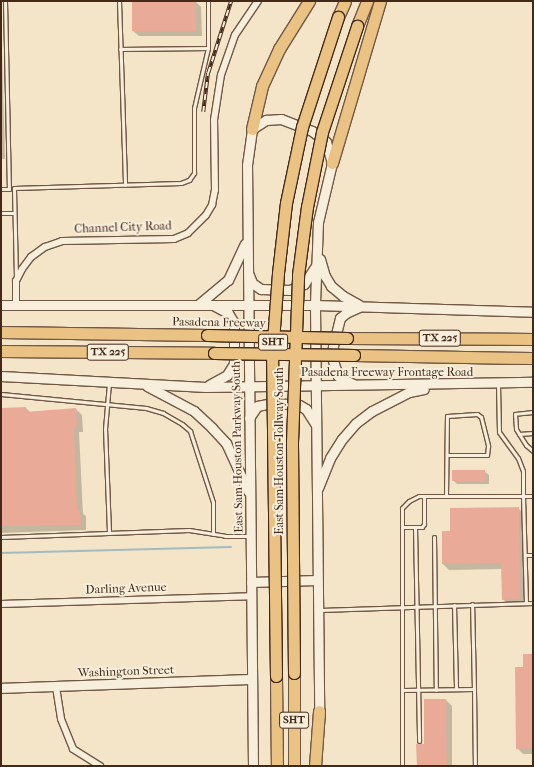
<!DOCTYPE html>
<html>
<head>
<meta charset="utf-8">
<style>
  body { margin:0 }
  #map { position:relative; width:534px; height:767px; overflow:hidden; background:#f4e5c9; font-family:"IM FELL French Canon",serif }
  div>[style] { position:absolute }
  .shadow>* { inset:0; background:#0003 }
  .stream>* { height:2px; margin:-1px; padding:0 1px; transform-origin:1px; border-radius:1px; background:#a1bcc1 }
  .building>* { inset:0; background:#e9aa98; transform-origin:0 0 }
  .roads { filter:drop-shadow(1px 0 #705844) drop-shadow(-1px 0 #705844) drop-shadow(0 1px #705844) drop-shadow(0 -1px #705844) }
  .lane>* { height:3px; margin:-1.5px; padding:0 1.5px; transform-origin:1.5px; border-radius:1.5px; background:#f8eedc }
  .street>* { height:6px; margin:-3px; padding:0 3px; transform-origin:3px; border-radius:3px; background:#f8eedc }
  .secondary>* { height:9px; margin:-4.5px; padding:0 4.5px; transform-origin:4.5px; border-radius:4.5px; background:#f8eedc }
  .highway>* { height:11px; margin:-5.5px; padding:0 5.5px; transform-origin:5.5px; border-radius:5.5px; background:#eac284 }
  .rail>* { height:3.5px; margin-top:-1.75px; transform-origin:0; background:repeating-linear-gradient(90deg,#f8eedc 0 6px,#442918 0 12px); box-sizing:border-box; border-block:1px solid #442918 }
  .bridges { filter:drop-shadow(1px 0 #442918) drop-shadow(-1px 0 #442918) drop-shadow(0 1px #442918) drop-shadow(0 -1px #442918) }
  .highway-bridge>* { height:11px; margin:-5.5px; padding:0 5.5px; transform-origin:5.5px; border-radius:5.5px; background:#eac284 }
  span { translate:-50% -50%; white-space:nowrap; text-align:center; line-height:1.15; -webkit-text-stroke:4px #f8eedc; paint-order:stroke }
  .shield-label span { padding:1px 3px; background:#f8eedc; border:1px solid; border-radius:3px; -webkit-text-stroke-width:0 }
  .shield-label { font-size:11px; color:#442918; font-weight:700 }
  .street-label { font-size:12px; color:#442918 }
  .frame { position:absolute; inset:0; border:2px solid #442918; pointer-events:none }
</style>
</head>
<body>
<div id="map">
  <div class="shadow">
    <i style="clip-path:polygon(195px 1px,201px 7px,202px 36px,139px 36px,133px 31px)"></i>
    <i style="clip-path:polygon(1px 11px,5px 159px,1px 159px)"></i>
    <i style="clip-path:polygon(1px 408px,26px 408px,30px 412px,76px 409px,82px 415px,83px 432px,79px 432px,83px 514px,86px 516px,86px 530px,1px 533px)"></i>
    <i style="clip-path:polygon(484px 471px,489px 475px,489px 484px,457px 484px,453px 480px)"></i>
    <i style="clip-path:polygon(518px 508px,524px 514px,525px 605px,509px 605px,503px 599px,502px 569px,449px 570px,443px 564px,451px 532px)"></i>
    <i style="clip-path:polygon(533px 655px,533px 754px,523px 754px,517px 748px,524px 668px)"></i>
    <i style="clip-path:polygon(446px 700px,452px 706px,452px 766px,418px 766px)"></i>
  </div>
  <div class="stream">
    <i style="left:1px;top:553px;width:230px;rotate:-1.5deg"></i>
  </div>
  <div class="building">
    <i style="left:132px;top:1px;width:64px;height:30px"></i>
    <i style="clip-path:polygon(26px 407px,26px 412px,76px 408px,77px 427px,74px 427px,77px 510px,80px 509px,81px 525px,1px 526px,1px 408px)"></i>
    <i style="left:452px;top:470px;width:33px;height:11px"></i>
    <i style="clip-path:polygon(519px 507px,520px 599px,502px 600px,501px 563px,442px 564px,442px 531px,450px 531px,450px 508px)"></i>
    <i style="clip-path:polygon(523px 654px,533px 654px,533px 748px,516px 749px,515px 667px,523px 667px)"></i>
    <i style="clip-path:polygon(424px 699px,446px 699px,447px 766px,417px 766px,416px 744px,424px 744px)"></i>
  </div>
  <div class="roads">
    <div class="lane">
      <i style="left:5px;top:1px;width:188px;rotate:88.8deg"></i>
      <i style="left:119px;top:1px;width:184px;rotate:88.1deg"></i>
      <i style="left:120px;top:49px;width:88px;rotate:-0.7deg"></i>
      <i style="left:1px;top:189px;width:8px"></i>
      <i style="left:1px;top:213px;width:13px"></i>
      <i style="left:16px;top:277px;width:89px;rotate:-91.3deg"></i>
      <i style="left:14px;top:188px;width:167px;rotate:-1.7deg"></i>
      <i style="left:181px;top:183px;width:9px;rotate:-21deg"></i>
      <i style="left:189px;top:180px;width:9px;rotate:-54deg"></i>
      <i style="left:194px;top:173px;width:65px;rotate:-90deg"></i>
      <i style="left:194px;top:108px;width:62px;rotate:-76.9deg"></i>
      <i style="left:208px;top:48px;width:47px;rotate:-90deg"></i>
      <i style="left:498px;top:384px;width:48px;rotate:88.8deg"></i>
      <i style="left:499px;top:432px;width:32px;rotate:54deg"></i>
      <i style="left:518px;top:458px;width:14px;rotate:69deg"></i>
      <i style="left:523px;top:471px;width:25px;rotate:90deg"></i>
      <i style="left:523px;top:496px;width:10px"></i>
      <i style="left:1px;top:394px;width:146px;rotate:5.5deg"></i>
      <i style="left:146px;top:408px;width:18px;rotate:16deg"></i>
      <i style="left:163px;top:413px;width:22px;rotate:30deg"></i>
      <i style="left:182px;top:424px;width:11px;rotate:41deg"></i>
      <i style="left:190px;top:431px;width:75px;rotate:72.1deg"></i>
      <i style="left:213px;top:502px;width:32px;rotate:90deg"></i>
      <i style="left:533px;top:412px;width:18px;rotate:174deg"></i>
      <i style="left:515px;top:414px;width:15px;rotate:86deg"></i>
      <i style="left:516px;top:429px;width:19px;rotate:58deg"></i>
      <i style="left:526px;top:445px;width:9px;rotate:41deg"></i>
      <i style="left:519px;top:434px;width:14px;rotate:-4deg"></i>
      <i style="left:446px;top:496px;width:80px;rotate:-89.3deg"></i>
      <i style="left:447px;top:416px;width:30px;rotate:-4deg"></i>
      <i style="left:477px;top:414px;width:5px;rotate:37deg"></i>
      <i style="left:481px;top:417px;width:30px;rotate:76deg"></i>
      <i style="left:488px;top:446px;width:9px;rotate:96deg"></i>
      <i style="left:487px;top:455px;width:39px;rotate:180deg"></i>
      <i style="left:402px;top:527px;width:20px"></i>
      <i style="left:422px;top:527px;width:4px;rotate:-56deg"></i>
      <i style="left:424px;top:524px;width:28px;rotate:-90deg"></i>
      <i style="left:415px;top:527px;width:214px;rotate:88.9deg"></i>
      <i style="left:109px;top:532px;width:103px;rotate:-92.2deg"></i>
      <i style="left:105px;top:429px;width:46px;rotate:-85deg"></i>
      <i style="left:1px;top:537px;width:188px;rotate:-2.1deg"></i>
      <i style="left:189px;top:530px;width:36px;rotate:9deg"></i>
      <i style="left:225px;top:536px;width:24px"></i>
      <i style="left:434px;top:537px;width:153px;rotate:89.3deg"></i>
      <i style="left:525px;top:555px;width:8px"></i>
      <i style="left:454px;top:605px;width:84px;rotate:88.6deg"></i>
      <i style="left:320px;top:610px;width:213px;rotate:-1.9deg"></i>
      <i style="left:474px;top:689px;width:77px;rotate:89.3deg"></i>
      <i style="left:403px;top:690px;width:71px;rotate:-0.8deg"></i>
      <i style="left:474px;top:689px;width:85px;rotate:-91.3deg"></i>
      <i style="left:402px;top:766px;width:258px;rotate:-90deg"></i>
      <i style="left:402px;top:508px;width:10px;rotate:-45deg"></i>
      <i style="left:409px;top:501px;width:11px;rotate:-27deg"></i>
      <i style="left:419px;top:496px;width:104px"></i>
      <i style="left:523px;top:496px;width:107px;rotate:88.4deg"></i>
    </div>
    <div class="street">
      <i style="left:16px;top:305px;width:24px;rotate:-90deg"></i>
      <i style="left:16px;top:281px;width:13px;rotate:-63deg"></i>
      <i style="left:22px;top:269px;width:15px;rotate:-53deg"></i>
      <i style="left:31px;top:257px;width:17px;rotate:-36deg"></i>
      <i style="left:45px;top:247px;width:18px;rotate:-19deg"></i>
      <i style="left:62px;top:241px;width:112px;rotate:-1deg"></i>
      <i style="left:174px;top:239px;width:15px;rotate:-23deg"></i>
      <i style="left:188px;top:233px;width:25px;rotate:-45deg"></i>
      <i style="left:206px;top:215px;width:12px;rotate:-59deg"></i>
      <i style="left:212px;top:205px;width:15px;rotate:-79deg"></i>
      <i style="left:215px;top:190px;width:70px;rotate:-90.8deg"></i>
      <i style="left:214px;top:120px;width:46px;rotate:-81.2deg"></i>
      <i style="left:221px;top:75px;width:42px;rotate:-70.7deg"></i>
      <i style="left:235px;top:35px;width:41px;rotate:-55.9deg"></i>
      <i style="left:1px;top:604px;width:250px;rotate:-1.8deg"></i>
      <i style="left:56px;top:687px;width:32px;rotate:81deg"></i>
      <i style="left:61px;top:719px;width:32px;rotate:68deg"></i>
      <i style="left:73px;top:749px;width:32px;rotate:32deg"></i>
    </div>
    <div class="secondary">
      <i style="left:320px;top:259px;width:18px;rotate:74deg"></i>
      <i style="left:325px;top:276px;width:12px;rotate:59deg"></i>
      <i style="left:331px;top:286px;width:16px;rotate:40deg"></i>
      <i style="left:343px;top:296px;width:18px;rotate:29deg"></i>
      <i style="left:249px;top:275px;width:9px;rotate:69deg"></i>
      <i style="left:252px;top:283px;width:11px;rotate:34deg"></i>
      <i style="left:261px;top:289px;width:29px;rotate:2deg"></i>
      <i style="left:290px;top:290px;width:15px;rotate:-23deg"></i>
      <i style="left:304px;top:284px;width:24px;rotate:-57deg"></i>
      <i style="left:199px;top:304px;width:38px;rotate:-40deg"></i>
      <i style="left:228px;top:280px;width:40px;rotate:-65deg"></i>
      <i style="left:1px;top:305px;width:314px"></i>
      <i style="left:315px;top:305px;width:218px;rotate:1.8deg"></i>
      <i style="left:1px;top:376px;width:205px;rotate:3.1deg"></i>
      <i style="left:206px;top:387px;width:327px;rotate:-0.9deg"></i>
      <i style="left:353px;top:384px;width:17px;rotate:-152deg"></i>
      <i style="left:338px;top:376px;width:20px;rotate:-108deg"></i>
      <i style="left:332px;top:357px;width:11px;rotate:-85deg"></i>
      <i style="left:333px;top:346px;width:29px;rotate:-76deg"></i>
      <i style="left:340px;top:318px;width:8px;rotate:-40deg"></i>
      <i style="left:346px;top:313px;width:14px;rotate:-25deg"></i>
      <i style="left:209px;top:385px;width:21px;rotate:-29deg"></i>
      <i style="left:227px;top:375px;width:13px;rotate:-58deg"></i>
      <i style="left:234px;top:364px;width:41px;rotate:-90deg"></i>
      <i style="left:234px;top:323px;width:12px;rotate:-121deg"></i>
      <i style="left:228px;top:313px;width:17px;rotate:-152deg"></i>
      <i style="left:147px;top:386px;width:53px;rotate:28deg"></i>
      <i style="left:194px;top:411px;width:25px;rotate:43deg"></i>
      <i style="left:212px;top:428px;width:21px;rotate:47deg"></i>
      <i style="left:226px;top:443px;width:53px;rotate:65.4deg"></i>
      <i style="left:249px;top:418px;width:14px;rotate:-56deg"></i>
      <i style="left:257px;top:406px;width:16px;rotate:-11deg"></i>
      <i style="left:273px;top:403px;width:26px;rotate:4deg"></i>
      <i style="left:299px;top:405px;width:8px;rotate:30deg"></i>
      <i style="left:306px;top:409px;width:19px;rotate:58deg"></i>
      <i style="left:318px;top:488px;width:32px;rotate:-68deg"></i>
      <i style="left:330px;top:458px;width:22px;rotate:-58deg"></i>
      <i style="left:342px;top:439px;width:21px;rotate:-49deg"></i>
      <i style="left:356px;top:423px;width:20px;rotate:-37deg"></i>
      <i style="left:372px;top:411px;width:42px;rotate:-27.2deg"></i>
      <i style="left:409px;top:392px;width:15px;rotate:-11deg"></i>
      <i style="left:251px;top:582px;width:66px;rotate:-1.7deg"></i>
      <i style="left:1px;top:688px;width:251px;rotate:-2.1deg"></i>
      <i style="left:253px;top:766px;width:601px;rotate:-90.57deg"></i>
      <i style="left:247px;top:165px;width:36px;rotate:-82deg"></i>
      <i style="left:252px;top:129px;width:17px;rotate:-33deg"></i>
      <i style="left:266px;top:120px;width:15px;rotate:-4deg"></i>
      <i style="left:281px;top:119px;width:33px;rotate:21deg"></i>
      <i style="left:312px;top:131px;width:18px;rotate:38deg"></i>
      <i style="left:326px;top:142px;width:22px;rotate:74deg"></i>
      <i style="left:332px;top:163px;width:61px;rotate:103.3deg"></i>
      <i style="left:318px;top:222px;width:83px;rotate:92.1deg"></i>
      <i style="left:315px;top:305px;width:412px;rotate:89.4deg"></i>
    </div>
    <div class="highway">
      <i style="left:338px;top:17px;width:17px;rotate:-66deg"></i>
      <i style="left:357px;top:26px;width:27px;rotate:-68deg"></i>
      <i style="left:252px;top:129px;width:44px;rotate:-76.9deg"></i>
      <i style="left:262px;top:86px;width:41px;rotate:-65.3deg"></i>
      <i style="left:279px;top:49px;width:57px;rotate:-58deg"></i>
      <i style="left:332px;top:163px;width:169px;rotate:-73.5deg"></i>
      <i style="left:1px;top:332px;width:206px;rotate:0.8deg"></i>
      <i style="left:347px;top:338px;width:186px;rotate:0.3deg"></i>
      <i style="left:1px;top:351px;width:213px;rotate:0.5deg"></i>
      <i style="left:354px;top:355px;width:179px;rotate:1deg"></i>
      <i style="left:294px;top:673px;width:93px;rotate:90deg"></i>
      <i style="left:276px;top:676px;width:90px;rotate:89.4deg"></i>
      <i style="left:315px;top:766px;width:55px;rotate:-85.8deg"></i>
    </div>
  </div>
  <div class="rail">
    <i style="left:203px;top:112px;width:39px;rotate:-83deg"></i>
    <i style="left:208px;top:73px;width:76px;rotate:-72.3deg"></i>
  </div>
  <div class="bridges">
    <div class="highway-bridge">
      <i style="left:207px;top:335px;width:140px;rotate:1.2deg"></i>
      <i style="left:214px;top:353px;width:140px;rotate:0.8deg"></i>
      <i style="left:294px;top:673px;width:231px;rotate:-90.5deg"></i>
      <i style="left:292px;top:442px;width:167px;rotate:-87.9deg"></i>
      <i style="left:298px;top:275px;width:69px;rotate:-82.5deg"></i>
      <i style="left:307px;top:207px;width:76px;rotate:-78.7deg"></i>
      <i style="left:322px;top:132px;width:112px;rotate:-71.7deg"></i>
      <i style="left:276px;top:676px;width:321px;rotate:-90.7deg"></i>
      <i style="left:272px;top:355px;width:82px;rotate:-85.8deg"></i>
      <i style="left:278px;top:273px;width:70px;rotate:-83.5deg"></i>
      <i style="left:286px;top:203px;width:78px;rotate:-78.1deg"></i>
      <i style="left:302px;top:127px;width:116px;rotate:-71.9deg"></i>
    </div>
  </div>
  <div class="shield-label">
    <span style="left:440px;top:338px">TX 225</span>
    <span style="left:273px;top:342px">SHT</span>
    <span style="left:108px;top:352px">TX 225</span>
    <span style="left:294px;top:720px">SHT</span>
  </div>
  <div class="street-label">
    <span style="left:123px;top:228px;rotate:-2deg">Channel City Road</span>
    <span style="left:219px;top:323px;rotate:1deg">Pasadena Freeway</span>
    <span style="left:387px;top:373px">Pasadena Freeway Frontage Road</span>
    <span style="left:238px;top:447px;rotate:-91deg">East Sam Houston Parkway South</span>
    <span style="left:280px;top:451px;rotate:-90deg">East Sam Houston Tollway South</span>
    <span style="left:126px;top:589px;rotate:-2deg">Darling Avenue</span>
    <span style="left:126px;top:672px;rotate:-2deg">Washington Street</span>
  </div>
  <div class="frame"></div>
</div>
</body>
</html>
